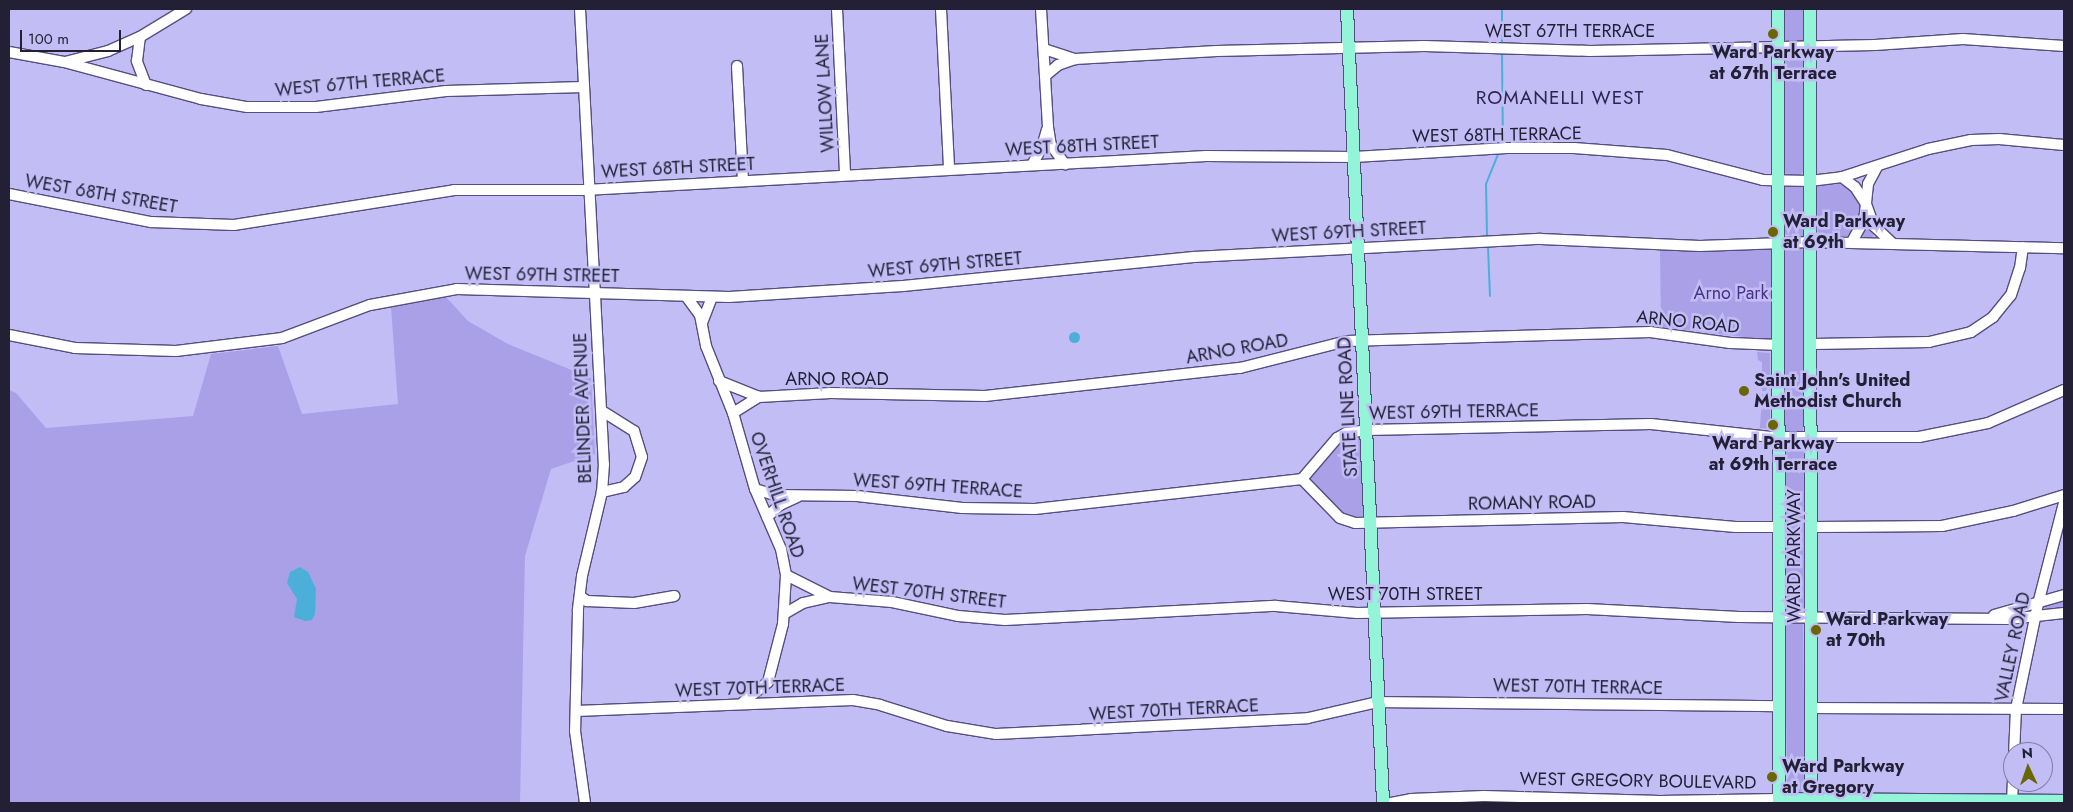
<!DOCTYPE html>
<html>
<head>
<meta charset="utf-8">
<style>
  body { margin:0 }
  #map { position:relative; width:2073px; height:812px; overflow:hidden; background:#c3bdf6; font-family:Jost,sans-serif }
  div>[style] { position:absolute }
  .green>* { inset:0; background:#a9a0e7; transform-origin:0 0 }
  .round { border-radius:50% }
  .water>* { inset:0; background:#4bafd9 }
  .stream>* { height:2px; margin:-1px; padding:0 1px; transform-origin:1px; border-radius:1px; background:#4bafd9 }
  .roads { filter:drop-shadow(1px 0 #554e7f) drop-shadow(-1px 0 #554e7f) drop-shadow(0 1px #554e7f) drop-shadow(0 -1px #554e7f) }
  .minor>* { height:10px; margin:-5px; padding:0 5px; transform-origin:5px; border-radius:5px; background:#fff }
  .major>* { height:12px; margin:-6px; padding:0 6px; transform-origin:6px; border-radius:6px; background:#94f4d8 }
  .dots>* { width:14px; height:14px; translate:-50% -50%; box-sizing:border-box; border:2px solid #c3bdf6; border-radius:50% }
  span { translate:-50% -50%; white-space:nowrap; text-align:center; line-height:1.15; -webkit-text-stroke:5px #c3bdf6; paint-order:stroke }
  .street-label { font-size:18px; color:#232035 }
  .poi-label { font-size:18px; color:#232035; font-weight:700 }
  .left { translate:0 -50%; text-align:left }
  .park-label { font-size:18px; color:#47318a }
  .neighbourhood-label { font-size:19px; color:#2c2451; letter-spacing:1px }
  .frame { position:absolute; inset:0; border:10px solid #232035; pointer-events:none }
  .north { position:absolute; left:2003px; top:742px; width:50px; height:50px; box-sizing:border-box; background:#c3bdf6; border:1px solid #837ea9; border-radius:50%; rotate:357deg; font-size:14px; font-weight:700; line-height:20px; text-align:center; color:#232035 }
  .north::after { content:''; display:block; margin:auto; width:18px; height:22px; background:#686702; clip-path:polygon(50% 0,100% 100%,50% 72%,0 100%) }
  .scale { position:absolute; left:20px; top:30px; width:101px; height:22px; box-sizing:border-box; border:2px solid #232035; border-top:0; padding-left:6px; font-size:15px; line-height:18px; white-space:nowrap; color:#232035; -webkit-text-stroke:4px #c3bdf6; paint-order:stroke }
</style>
</head>
<body>
<div id="map">
  <div class="green">
    <i style="left:1783px;top:9px;width:22px;height:31px"></i>
    <i style="clip-path:polygon(1784px 51px,1804px 51px,1805px 171px,1799px 175px,1784px 173px)"></i>
    <i style="clip-path:polygon(1839px 184px,1853px 190px,1861px 207px,1859px 220px,1848px 236px,1818px 238px,1816px 185px)"></i>
    <i style="clip-path:polygon(1786px 185px,1804px 187px,1805px 233px,1802px 237px,1784px 234px,1783px 189px)"></i>
    <i class="round" style="left:1862px;top:227px;width:12px;height:12px"></i>
    <i style="clip-path:polygon(1770px 248px,1773px 251px,1771px 340px,1661px 327px,1660px 249px)"></i>
    <i style="clip-path:polygon(1789px 248px,1801px 249px,1805px 252px,1803px 432px,1784px 431px,1784px 250px)"></i>
    <i style="clip-path:polygon(446px 297px,468px 321px,508px 344px,591px 378px,595px 454px,551px 469px,525px 556px,520px 803px,9px 803px,9px 390px,16px 393px,46px 428px,193px 416px,211px 354px,278px 346px,302px 414px,398px 404px,391px 307px)"></i>
    <i style="clip-path:polygon(1757px 352px,1770px 353px,1770px 391px,1762px 391px,1762px 362px,1758px 360px)"></i>
    <i style="clip-path:polygon(1762px 394px,1770px 394px,1770px 429px,1760px 428px)"></i>
    <i style="clip-path:polygon(1344px 436px,1360px 436px,1363px 439px,1364px 515px,1358px 518px,1342px 513px,1311px 481px,1311px 475px)"></i>
    <i style="clip-path:polygon(1788px 442px,1802px 442px,1805px 447px,1805px 608px,1800px 612px,1785px 610px,1785px 444px)"></i>
    <i style="clip-path:polygon(2064px 600px,2064px 610px,2043px 612px,2045px 606px)"></i>
    <i style="clip-path:polygon(1803px 622px,1805px 787px,1801px 792px,1787px 793px,1785px 623px)"></i>
  </div>
  <div class="water">
    <i class="round" style="left:1068.5px;top:331.5px;width:11px;height:11px"></i>
    <i style="clip-path:polygon(300px 567px,308px 572px,316px 589px,315px 614px,312px 620px,305px 621px,294px 617px,297px 599px,287px 583px,290px 572px)"></i>
  </div>
  <div class="stream">
    <i style="left:1502px;top:9px;width:33px;rotate:90deg"></i>
    <i style="left:1502px;top:54px;width:89px;rotate:89.4deg"></i>
    <i style="left:1487px;top:236px;width:52px;rotate:-91.1deg"></i>
    <i style="left:1486px;top:184px;width:31px;rotate:-68deg"></i>
    <i style="left:1488px;top:247px;width:49px;rotate:87.7deg"></i>
  </div>
  <div class="roads">
    <div class="minor">
      <i style="left:580px;top:9px;width:456px;rotate:87deg"></i>
      <i style="left:604px;top:464px;width:28px;rotate:94deg"></i>
      <i style="left:602px;top:492px;width:86px;rotate:103.4deg"></i>
      <i style="left:582px;top:576px;width:35px;rotate:97deg"></i>
      <i style="left:578px;top:611px;width:120px;rotate:91.4deg"></i>
      <i style="left:575px;top:731px;width:73px;rotate:82.1deg"></i>
      <i style="left:837px;top:9px;width:166px;rotate:87.2deg"></i>
      <i style="left:941px;top:9px;width:160px;rotate:87.1deg"></i>
      <i style="left:1041px;top:9px;width:118px;rotate:86.6deg"></i>
      <i style="left:1048px;top:127px;width:18px;rotate:81deg"></i>
      <i style="left:1051px;top:145px;width:24px;rotate:54deg"></i>
      <i style="left:1044px;top:49px;width:33px;rotate:18deg"></i>
      <i style="left:9px;top:52px;width:56px;rotate:10.3deg"></i>
      <i style="left:64px;top:62px;width:142px;rotate:15.1deg"></i>
      <i style="left:201px;top:99px;width:47px;rotate:9.9deg"></i>
      <i style="left:247px;top:107px;width:69px"></i>
      <i style="left:316px;top:107px;width:131px;rotate:-7deg"></i>
      <i style="left:446px;top:91px;width:138px;rotate:-1.7deg"></i>
      <i style="left:65px;top:62px;width:44px;rotate:-14.3deg"></i>
      <i style="left:108px;top:51px;width:35px;rotate:-24deg"></i>
      <i style="left:737px;top:66px;width:115px;rotate:87deg"></i>
      <i style="left:1045px;top:76px;width:17px;rotate:-40deg"></i>
      <i style="left:1058px;top:65px;width:18px;rotate:-19deg"></i>
      <i style="left:1075px;top:59px;width:142px;rotate:-3.2deg"></i>
      <i style="left:1217px;top:51px;width:207px;rotate:-1.4deg"></i>
      <i style="left:1424px;top:46px;width:166px;rotate:1.7deg"></i>
      <i style="left:1590px;top:51px;width:285px;rotate:-1.2deg"></i>
      <i style="left:1875px;top:45px;width:88px;rotate:-3.9deg"></i>
      <i style="left:1963px;top:39px;width:101px;rotate:4deg"></i>
      <i style="left:146px;top:85px;width:26px;rotate:-111deg"></i>
      <i style="left:137px;top:61px;width:24px;rotate:-83deg"></i>
      <i style="left:140px;top:37px;width:54px;rotate:-31.3deg"></i>
      <i style="left:1032px;top:165px;width:21px;rotate:-61deg"></i>
      <i style="left:1042px;top:147px;width:18px;rotate:-74deg"></i>
      <i style="left:1877px;top:167px;width:19px;rotate:118deg"></i>
      <i style="left:1868px;top:184px;width:20px;rotate:96deg"></i>
      <i style="left:1866px;top:204px;width:23px;rotate:70deg"></i>
      <i style="left:1874px;top:226px;width:25px;rotate:43deg"></i>
      <i style="left:1842px;top:177px;width:16px;rotate:38deg"></i>
      <i style="left:1855px;top:187px;width:20px;rotate:57deg"></i>
      <i style="left:1866px;top:204px;width:16px;rotate:97deg"></i>
      <i style="left:1864px;top:220px;width:26px;rotate:119deg"></i>
      <i style="left:9px;top:194px;width:145px;rotate:11.2deg"></i>
      <i style="left:151px;top:222px;width:83px;rotate:2.1deg"></i>
      <i style="left:234px;top:225px;width:223px;rotate:-9deg"></i>
      <i style="left:454px;top:190px;width:131px"></i>
      <i style="left:585px;top:190px;width:622px;rotate:-3.13deg"></i>
      <i style="left:1206px;top:156px;width:148px;rotate:0.4deg"></i>
      <i style="left:1354px;top:157px;width:153px;rotate:-3.4deg"></i>
      <i style="left:1507px;top:148px;width:67px"></i>
      <i style="left:1574px;top:148px;width:93px;rotate:4.3deg"></i>
      <i style="left:1667px;top:155px;width:99px;rotate:14.6deg"></i>
      <i style="left:1763px;top:180px;width:47px;rotate:1.2deg"></i>
      <i style="left:1810px;top:181px;width:32px;rotate:-7deg"></i>
      <i style="left:1842px;top:177px;width:90px;rotate:-18deg"></i>
      <i style="left:1928px;top:149px;width:44px;rotate:-11.8deg"></i>
      <i style="left:1971px;top:140px;width:28px;rotate:-2deg"></i>
      <i style="left:1999px;top:139px;width:65px;rotate:5.3deg"></i>
      <i style="left:686px;top:296px;width:24px;rotate:54deg"></i>
      <i style="left:700px;top:315px;width:32px;rotate:79deg"></i>
      <i style="left:706px;top:346px;width:72px;rotate:68.1deg"></i>
      <i style="left:733px;top:413px;width:79px;rotate:73.9deg"></i>
      <i style="left:755px;top:489px;width:65px;rotate:66.6deg"></i>
      <i style="left:781px;top:549px;width:26px;rotate:79deg"></i>
      <i style="left:786px;top:575px;width:49px;rotate:93.5deg"></i>
      <i style="left:783px;top:624px;width:60px;rotate:104.5deg"></i>
      <i style="left:768px;top:682px;width:32px;rotate:141deg"></i>
      <i style="left:702px;top:323px;width:28px;rotate:-69deg"></i>
      <i style="left:9px;top:335px;width:67px;rotate:11.1deg"></i>
      <i style="left:75px;top:348px;width:101px;rotate:1.7deg"></i>
      <i style="left:176px;top:351px;width:107px;rotate:-7deg"></i>
      <i style="left:282px;top:338px;width:94px;rotate:-20.6deg"></i>
      <i style="left:370px;top:305px;width:88px;rotate:-10.4deg"></i>
      <i style="left:457px;top:289px;width:272px;rotate:1.7deg"></i>
      <i style="left:729px;top:297px;width:174px;rotate:-3.6deg"></i>
      <i style="left:903px;top:286px;width:292px;rotate:-5.7deg"></i>
      <i style="left:1194px;top:257px;width:347px;rotate:-3deg"></i>
      <i style="left:1541px;top:239px;width:159px;rotate:2.5deg"></i>
      <i style="left:1700px;top:246px;width:111px;rotate:-2.1deg"></i>
      <i style="left:1811px;top:242px;width:253px;rotate:1.4deg"></i>
      <i style="left:1813px;top:344px;width:116px;rotate:-1deg"></i>
      <i style="left:1929px;top:342px;width:43px;rotate:-13.4deg"></i>
      <i style="left:1971px;top:332px;width:27px;rotate:-34deg"></i>
      <i style="left:1993px;top:317px;width:28px;rotate:-51deg"></i>
      <i style="left:2011px;top:295px;width:28px;rotate:-72deg"></i>
      <i style="left:2020px;top:268px;width:21px;rotate:-82deg"></i>
      <i style="left:719px;top:381px;width:43px;rotate:21.8deg"></i>
      <i style="left:759px;top:397px;width:72px;rotate:-3.2deg"></i>
      <i style="left:831px;top:393px;width:154px;rotate:1.1deg"></i>
      <i style="left:985px;top:396px;width:257px;rotate:-6.3deg"></i>
      <i style="left:1240px;top:368px;width:110px;rotate:-14.2deg"></i>
      <i style="left:1347px;top:341px;width:303px;rotate:-1.7deg"></i>
      <i style="left:1650px;top:332px;width:81px;rotate:7.8deg"></i>
      <i style="left:1730px;top:343px;width:49px;rotate:2.3deg"></i>
      <i style="left:602px;top:411px;width:38px;rotate:32deg"></i>
      <i style="left:634px;top:431px;width:27px;rotate:73deg"></i>
      <i style="left:642px;top:457px;width:21px;rotate:109deg"></i>
      <i style="left:635px;top:477px;width:15px;rotate:138deg"></i>
      <i style="left:624px;top:487px;width:23px;rotate:167deg"></i>
      <i style="left:733px;top:413px;width:31px;rotate:-32deg"></i>
      <i style="left:1302px;top:479px;width:54px;rotate:45.7deg"></i>
      <i style="left:1340px;top:518px;width:16px;rotate:18deg"></i>
      <i style="left:1355px;top:523px;width:268px;rotate:-1.3deg"></i>
      <i style="left:1623px;top:517px;width:113px;rotate:5.1deg"></i>
      <i style="left:1736px;top:527px;width:43px"></i>
      <i style="left:755px;top:489px;width:21px;rotate:17deg"></i>
      <i style="left:775px;top:495px;width:82px;rotate:0.7deg"></i>
      <i style="left:857px;top:496px;width:106px;rotate:6.5deg"></i>
      <i style="left:962px;top:508px;width:73px;rotate:0.8deg"></i>
      <i style="left:1035px;top:509px;width:269px;rotate:-6.4deg"></i>
      <i style="left:1302px;top:479px;width:54px;rotate:-49.5deg"></i>
      <i style="left:1337px;top:438px;width:10px;rotate:-29deg"></i>
      <i style="left:1346px;top:433px;width:21px;rotate:-8deg"></i>
      <i style="left:1367px;top:430px;width:284px;rotate:-1.2deg"></i>
      <i style="left:1651px;top:424px;width:121px;rotate:6.2deg"></i>
      <i style="left:1771px;top:437px;width:148px"></i>
      <i style="left:1919px;top:437px;width:70px;rotate:-11.5deg"></i>
      <i style="left:1988px;top:423px;width:83px;rotate:-23.5deg"></i>
      <i style="left:767px;top:517px;width:18px;rotate:-43deg"></i>
      <i style="left:780px;top:505px;width:19px;rotate:-25deg"></i>
      <i style="left:1811px;top:527px;width:131px;rotate:-0.4deg"></i>
      <i style="left:1942px;top:526px;width:73px;rotate:-11.9deg"></i>
      <i style="left:2013px;top:511px;width:53px;rotate:-17.4deg"></i>
      <i style="left:786px;top:575px;width:49px;rotate:26.6deg"></i>
      <i style="left:830px;top:597px;width:62px;rotate:4.6deg"></i>
      <i style="left:892px;top:602px;width:67px;rotate:12deg"></i>
      <i style="left:958px;top:616px;width:47px;rotate:4.9deg"></i>
      <i style="left:1005px;top:620px;width:271px;rotate:-3deg"></i>
      <i style="left:1276px;top:606px;width:81px;rotate:4.9deg"></i>
      <i style="left:1357px;top:613px;width:230px;rotate:-1deg"></i>
      <i style="left:1587px;top:609px;width:152px;rotate:3deg"></i>
      <i style="left:1739px;top:617px;width:270px;rotate:0.4deg"></i>
      <i style="left:2009px;top:619px;width:55px;rotate:-6.2deg"></i>
      <i style="left:580px;top:596px;width:9px;rotate:36deg"></i>
      <i style="left:587px;top:601px;width:47px;rotate:2.4deg"></i>
      <i style="left:634px;top:603px;width:41px;rotate:-9.9deg"></i>
      <i style="left:784px;top:614px;width:22px;rotate:-30deg"></i>
      <i style="left:803px;top:603px;width:27px;rotate:-13deg"></i>
      <i style="left:1994px;top:615px;width:73px;rotate:-15.9deg"></i>
      <i style="left:1811px;top:708px;width:253px;rotate:0.2deg"></i>
      <i style="left:576px;top:711px;width:277px;rotate:-2.3deg"></i>
      <i style="left:853px;top:700px;width:27px;rotate:10deg"></i>
      <i style="left:880px;top:705px;width:70px;rotate:17.4deg"></i>
      <i style="left:947px;top:726px;width:50px;rotate:9.3deg"></i>
      <i style="left:996px;top:734px;width:312px;rotate:-2.9deg"></i>
      <i style="left:1308px;top:718px;width:72px;rotate:-12.9deg"></i>
      <i style="left:1378px;top:702px;width:400px;rotate:0.6deg"></i>
      <i style="left:1391px;top:803px;width:20px;rotate:-11deg"></i>
      <i style="left:1411px;top:799px;width:73px;rotate:-2.4deg"></i>
      <i style="left:1484px;top:796px;width:176px;rotate:1.6deg"></i>
      <i style="left:1660px;top:801px;width:119px;rotate:-1deg"></i>
      <i style="left:2012px;top:803px;width:94px;rotate:-87.6deg"></i>
      <i style="left:2016px;top:709px;width:107px;rotate:-78.2deg"></i>
      <i style="left:2038px;top:604px;width:104px;rotate:-75.6deg"></i>
    </div>
    <div class="major">
      <i style="left:1347px;top:9px;width:795px;rotate:87.4deg"></i>
      <i style="left:1778px;top:9px;width:794px;rotate:89.93deg"></i>
      <i style="left:1810px;top:9px;width:794px;rotate:89.93deg"></i>
      <i style="left:1779px;top:799px;width:285px;rotate:0.4deg"></i>
    </div>
  </div>
  <div class="dots">
    <i style="left:1773px;top:34px;background:#686702"></i>
    <i style="left:1773px;top:232px;background:#686702"></i>
    <i style="left:1744px;top:391px;background:#686702"></i>
    <i style="left:1773px;top:425px;background:#686702"></i>
    <i style="left:1816px;top:630px;background:#686702"></i>
    <i style="left:1772px;top:777px;background:#686702"></i>
  </div>
  <div class="street-label">
    <span style="left:1570px;top:31px">WEST 67TH TERRACE</span>
    <span style="left:360px;top:83px;rotate:-5deg">WEST 67TH TERRACE</span>
    <span style="left:825px;top:93px;rotate:-93deg">WILLOW LANE</span>
    <span style="left:1497px;top:135px;rotate:-1deg">WEST 68TH TERRACE</span>
    <span style="left:1082px;top:146px;rotate:-3deg">WEST 68TH STREET</span>
    <span style="left:678px;top:168px;rotate:-3deg">WEST 68TH STREET</span>
    <span style="left:101px;top:194px;rotate:10deg">WEST 68TH STREET</span>
    <span style="left:1349px;top:232px;rotate:-3deg">WEST 69TH STREET</span>
    <span style="left:945px;top:265px;rotate:-5deg">WEST 69TH STREET</span>
    <span style="left:542px;top:275px;rotate:1deg">WEST 69TH STREET</span>
    <span style="left:1688px;top:322px;rotate:6deg">ARNO ROAD</span>
    <span style="left:1237px;top:349px;rotate:-10deg">ARNO ROAD</span>
    <span style="left:837px;top:379px">ARNO ROAD</span>
    <span style="left:1348px;top:407px;rotate:-93deg">STATE LINE ROAD</span>
    <span style="left:583px;top:408px;rotate:-92deg">BELINDER AVENUE</span>
    <span style="left:1454px;top:412px;rotate:-1deg">WEST 69TH TERRACE</span>
    <span style="left:938px;top:486px;rotate:4deg">WEST 69TH TERRACE</span>
    <span style="left:777px;top:495px;rotate:71deg">OVERHILL ROAD</span>
    <span style="left:1532px;top:503px;rotate:-1deg">ROMANY ROAD</span>
    <span style="left:1794px;top:556px;rotate:-90deg">WARD PARKWAY</span>
    <span style="left:929px;top:593px;rotate:7deg">WEST 70TH STREET</span>
    <span style="left:1405px;top:594px">WEST 70TH STREET</span>
    <span style="left:2013px;top:647px;rotate:-78deg">VALLEY ROAD</span>
    <span style="left:1578px;top:687px;rotate:1deg">WEST 70TH TERRACE</span>
    <span style="left:760px;top:688px;rotate:-2deg">WEST 70TH TERRACE</span>
    <span style="left:1174px;top:710px;rotate:-3deg">WEST 70TH TERRACE</span>
    <span style="left:1638px;top:781px;rotate:1deg">WEST GREGORY BOULEVARD</span>
  </div>
  <div class="poi-label">
    <span style="left:1773px;top:63px">Ward Parkway<br>at 67th Terrace</span>
    <span class="left" style="left:1783px;top:232px">Ward Parkway<br>at 69th</span>
    <span class="left" style="left:1754px;top:391px">Saint John's United<br>Methodist Church</span>
    <span style="left:1773px;top:454px">Ward Parkway<br>at 69th Terrace</span>
    <span class="left" style="left:1826px;top:630px">Ward Parkway<br>at 70th</span>
    <span class="left" style="left:1782px;top:777px">Ward Parkway<br>at Gregory</span>
  </div>
  <div class="park-label">
    <span style="left:1731px;top:293px">Arno Park</span>
  </div>
  <div class="neighbourhood-label">
    <span style="left:1560px;top:98px">ROMANELLI WEST</span>
  </div>
  <div class="frame"></div>
  <div class="north">N</div>
  <div class="scale">100 m</div>
</div>
</body>
</html>
